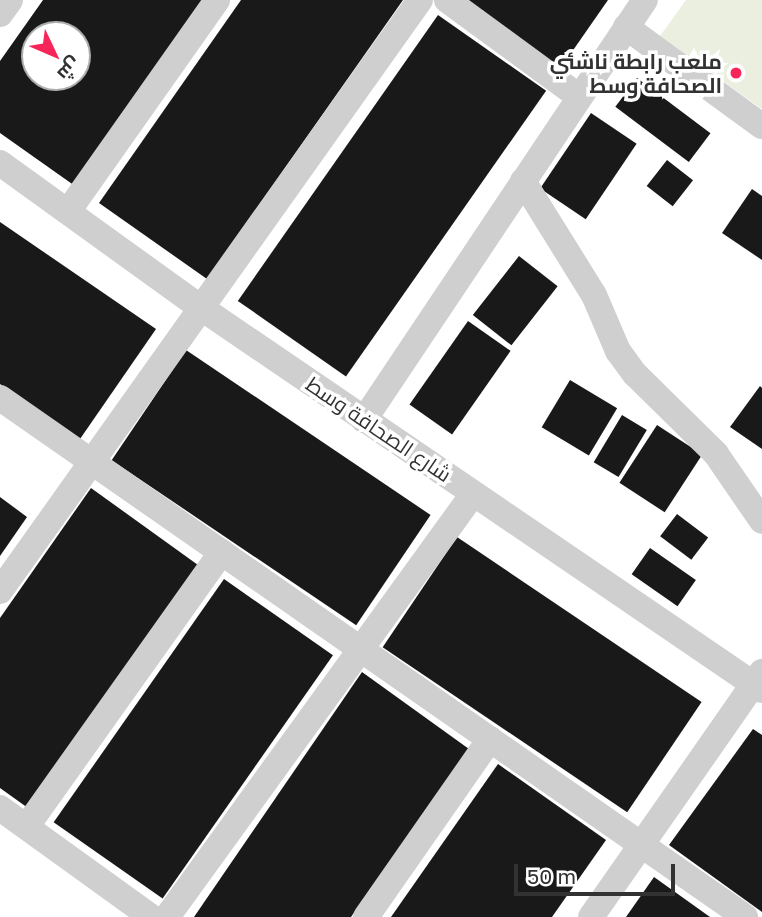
<!DOCTYPE html>
<html>
<head>
<meta charset="utf-8">
<style>
  body { margin:0 }
  #map { position:relative; width:762px; height:917px; overflow:hidden; background:#fff; font-family:"Golos Text",Cairo,sans-serif }
  div>[style] { position:absolute }
  .green>* { inset:0; background:#ebefdf }
  .building>* { inset:0; background:#191919; transform-origin:0 0 }
  .street>* { height:26px; margin:-13px; padding:0 13px; transform-origin:13px; border-radius:13px; background:#cfcfcf }
  .dots>* { width:19px; height:19px; translate:-50% -50%; box-sizing:border-box; border:4px solid #fff; border-radius:50% }
  span { translate:-50% -50%; white-space:nowrap; text-align:center; line-height:1.15; -webkit-text-stroke:7px #fff; paint-order:stroke }
  .poi-label { font-size:21px; color:#323232; font-weight:700 }
  .right { translate:-100% -50%; text-align:right }
  .street-label { font-size:21px; color:#323232 }
  .north { position:absolute; left:21px; top:21px; width:70px; height:70px; box-sizing:border-box; background:#fff; border:2px solid #adadad; border-radius:50%; rotate:134deg; font-size:19px; font-weight:700; line-height:28px; text-align:center; color:#323232 }
  .north::after { content:''; display:block; margin:auto; width:24px; height:32px; background:#f7265a; clip-path:polygon(50% 0,100% 100%,50% 72%,0 100%) }
  .scale { position:absolute; left:514px; top:864px; width:161px; height:32px; box-sizing:border-box; border:4px solid #323232; border-top:0; padding-left:9px; font-size:21px; line-height:24px; white-space:nowrap; color:#323232; -webkit-text-stroke:5px #fff; paint-order:stroke }
</style>
</head>
<body>
<div id="map">
  <div class="green">
    <i style="clip-path:polygon(686px 0,762px 0,762px 109px,660px 36px)"></i>
  </div>
  <div class="building">
    <i style="clip-path:polygon(evenodd,43px 0,205px 0,75px 186px,0 133px,0 61px,43px 0,35px 35px,77px 35px,77px 77px,35px 77px,35px 35px)"></i>
    <i style="clip-path:polygon(241px 0,403px 0,207px 279px,99px 203px)"></i>
    <i style="clip-path:polygon(460px 0,608px 0,560px 69px)"></i>
    <i style="left:438px;top:15px;width:132px;height:349px;rotate:35deg"></i>
    <i style="left:637px;top:78px;width:92px;height:36px;rotate:37deg"></i>
    <i style="left:591px;top:113px;width:55px;height:91px;rotate:34deg"></i>
    <i style="left:667px;top:160px;width:33px;height:33px;rotate:38deg"></i>
    <i style="clip-path:polygon(752px 189px,762px 196px,762px 260px,722px 233px)"></i>
    <i style="clip-path:polygon(0 222px,156px 329px,80px 439px,0 384px)"></i>
    <i style="left:519px;top:256px;width:49px;height:75px;rotate:38deg"></i>
    <i style="left:468px;top:321px;width:52px;height:102px;rotate:35deg"></i>
    <i style="left:186px;top:350px;width:295px;height:133px;rotate:34deg"></i>
    <i style="left:570px;top:380px;width:55px;height:55px;rotate:31deg"></i>
    <i style="clip-path:polygon(760px 386px,762px 388px,762px 449px,730px 427px)"></i>
    <i style="left:622px;top:415px;width:29px;height:55px;rotate:31deg"></i>
    <i style="left:657px;top:425px;width:54px;height:69px;rotate:33deg"></i>
    <i style="clip-path:polygon(91px 488px,198px 565px,28px 808px,0 788px,0 618px)"></i>
    <i style="clip-path:polygon(0 497px,27px 517px,0 556px)"></i>
    <i style="left:677px;top:514px;width:39px;height:28px;rotate:37deg"></i>
    <i style="left:457px;top:537px;width:295px;height:133px;rotate:34deg"></i>
    <i style="left:650px;top:548px;width:56px;height:32px;rotate:35deg"></i>
    <i style="left:224px;top:579px;width:133px;height:297px;rotate:35deg"></i>
    <i style="clip-path:polygon(362px 672px,469px 749px,351px 917px,194px 917px)"></i>
    <i style="clip-path:polygon(753px 729px,762px 735px,762px 912px,669px 845px)"></i>
    <i style="clip-path:polygon(498px 764px,606px 840px,552px 917px,391px 917px)"></i>
    <i style="clip-path:polygon(654px 877px,710px 917px,626px 917px)"></i>
  </div>
  <div class="street">
    <i style="left:447px;top:0;width:162px;rotate:36.2deg"></i>
    <i style="left:0;top:14px;width:17px;rotate:-54deg"></i>
    <i style="left:626px;top:27px;width:168px;rotate:36.1deg"></i>
    <i style="left:0;top:163px;width:246px;rotate:35.8deg"></i>
    <i style="left:200px;top:307px;width:680px;rotate:34.27deg"></i>
    <i style="left:523px;top:181px;width:134px;rotate:58.1deg"></i>
    <i style="left:594px;top:295px;width:61px;rotate:66.8deg"></i>
    <i style="left:618px;top:351px;width:29px;rotate:54deg"></i>
    <i style="left:635px;top:374px;width:114px;rotate:44.6deg"></i>
    <i style="left:716px;top:454px;width:81px;rotate:55.5deg"></i>
    <i style="left:69px;top:210px;width:257px;rotate:-54.8deg"></i>
    <i style="left:0;top:398px;width:908px;rotate:34.86deg"></i>
    <i style="left:364px;top:420px;width:505px;rotate:-56.22deg"></i>
    <i style="left:0;top:591px;width:725px;rotate:-54.6deg"></i>
    <i style="left:0;top:808px;width:186px;rotate:35.8deg"></i>
    <i style="left:27px;top:826px;width:336px;rotate:-54.6deg"></i>
    <i style="left:167px;top:917px;width:522px;rotate:-54.12deg"></i>
    <i style="left:366px;top:917px;width:217px;rotate:-55.1deg"></i>
    <i style="left:591px;top:917px;width:299px;rotate:-55.1deg"></i>
  </div>
  <div class="dots">
    <i style="left:736px;top:73px;background:#f7265a"></i>
  </div>
  <div class="poi-label">
    <span class="right" style="left:722px;top:73px">ملعب رابطة ناشئي<br>الصحافة وسط</span>
  </div>
  <div class="street-label">
    <span style="left:379px;top:429px;rotate:34deg">شارع الصحافة وسط</span>
  </div>
  <div class="north">ش</div>
  <div class="scale">50 m</div>
</div>
</body>
</html>
